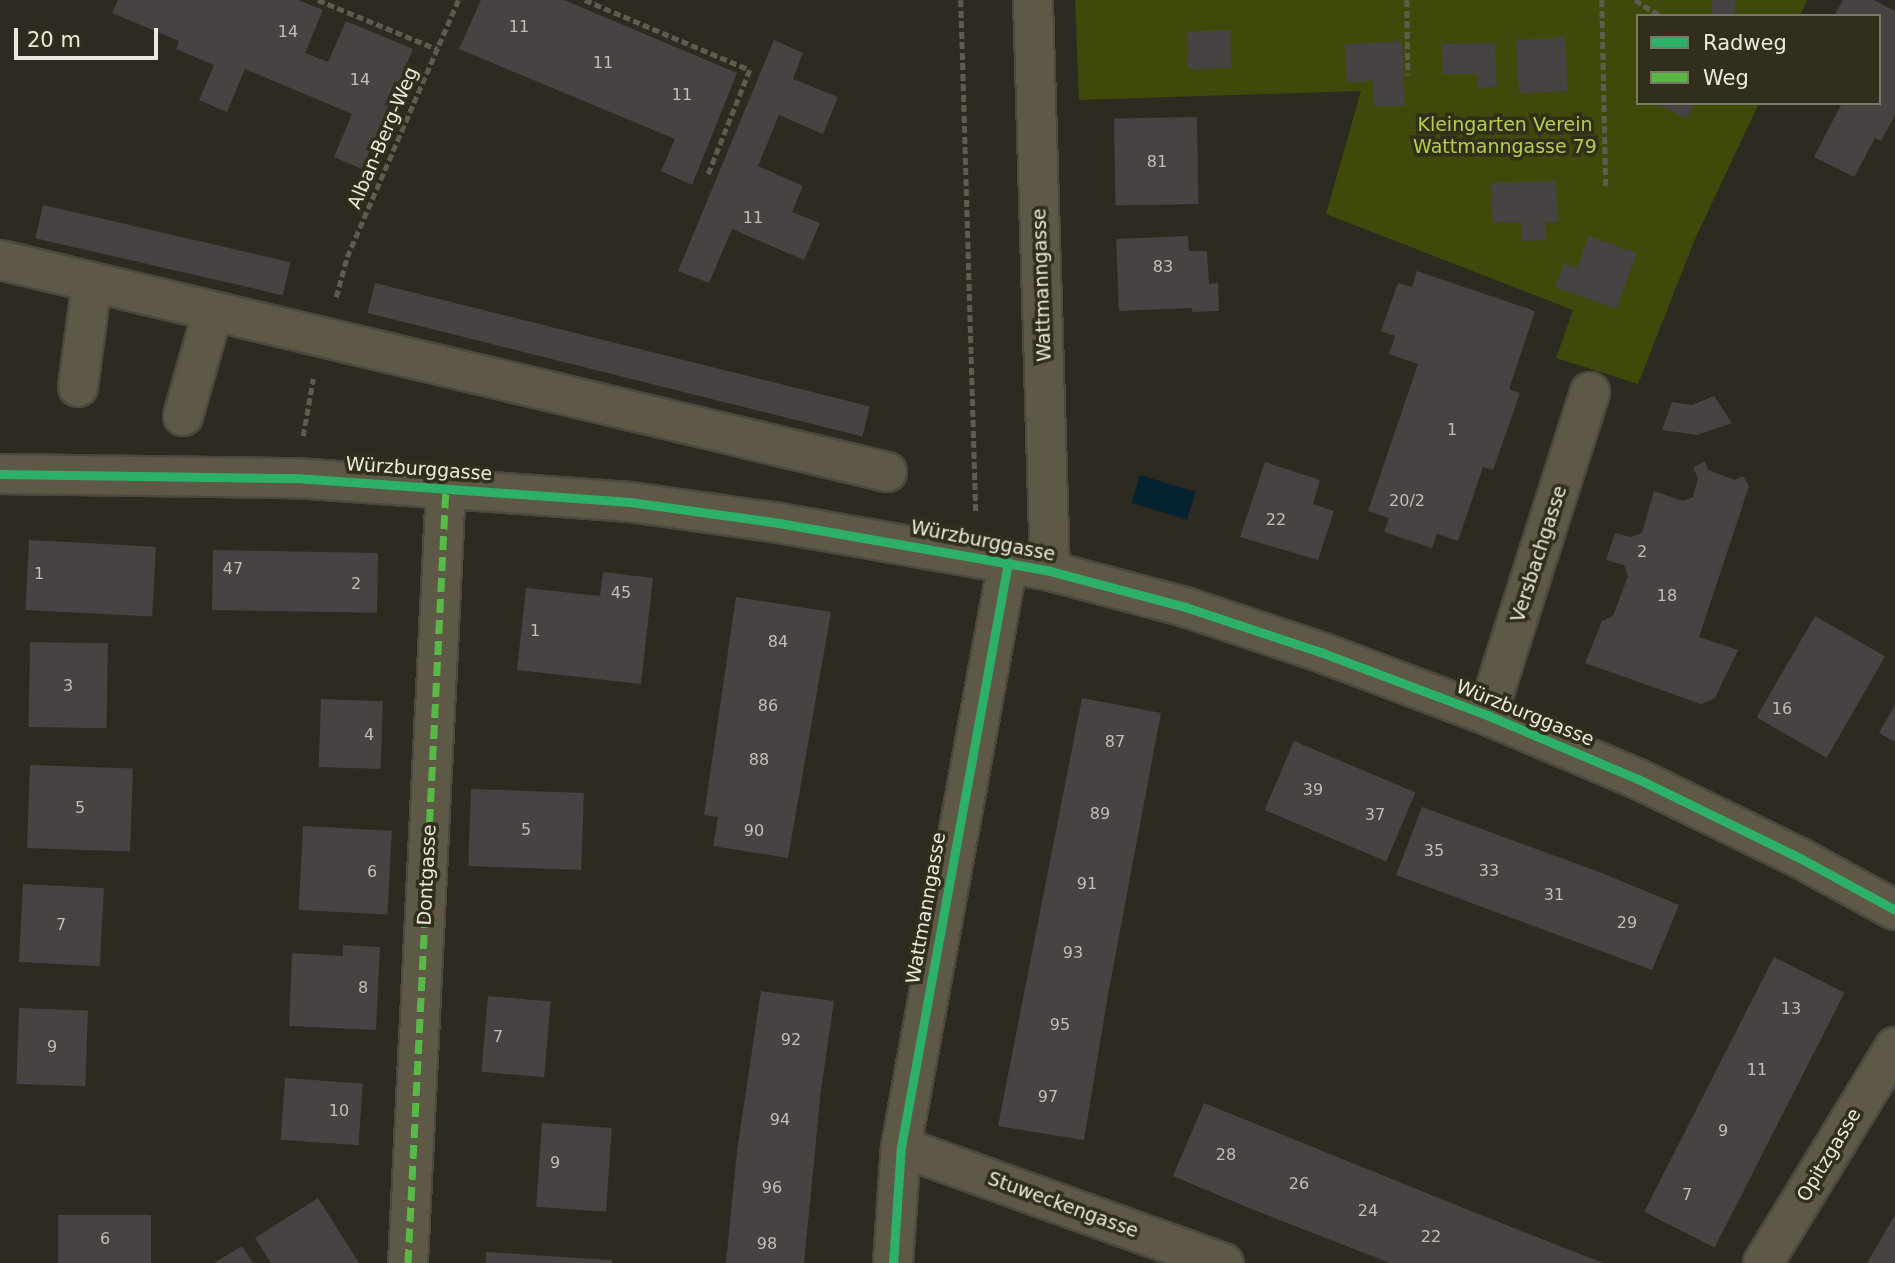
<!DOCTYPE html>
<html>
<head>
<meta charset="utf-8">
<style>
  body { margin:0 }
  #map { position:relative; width:1895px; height:1263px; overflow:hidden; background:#2d2a21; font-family:"DejaVu Sans",sans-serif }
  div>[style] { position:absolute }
  .green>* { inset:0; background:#3f4909 }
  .water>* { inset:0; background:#042230; transform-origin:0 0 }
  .building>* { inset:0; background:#464342; transform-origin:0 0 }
  .path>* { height:4.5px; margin-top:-2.25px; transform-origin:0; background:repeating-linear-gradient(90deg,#5f5c4d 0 7px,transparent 0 10.5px) }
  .roads { filter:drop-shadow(2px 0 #4b4840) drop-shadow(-2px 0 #4b4840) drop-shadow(0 2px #4b4840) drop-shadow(0 -2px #4b4840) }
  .minor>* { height:38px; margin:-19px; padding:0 19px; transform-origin:19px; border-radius:19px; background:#5d5946 }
  .quiet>* { height:7px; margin-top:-3.5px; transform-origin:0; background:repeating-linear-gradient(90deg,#58b947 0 14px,transparent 0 21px) }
  .cycleway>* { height:9px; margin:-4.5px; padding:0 4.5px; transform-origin:4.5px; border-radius:4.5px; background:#2db169 }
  span { translate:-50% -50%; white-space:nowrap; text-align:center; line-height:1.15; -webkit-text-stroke:7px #322e1c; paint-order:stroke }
  .number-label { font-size:16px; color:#c2bfb6 }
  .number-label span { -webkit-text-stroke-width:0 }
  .park-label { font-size:19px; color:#b5cf4c }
  .street-label { font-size:19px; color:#ebe8dd }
  .legend { position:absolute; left:1636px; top:14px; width:245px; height:91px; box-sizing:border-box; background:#322e1c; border:2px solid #7c7869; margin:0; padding:9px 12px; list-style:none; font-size:21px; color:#ebe8dd }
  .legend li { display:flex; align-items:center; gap:14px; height:35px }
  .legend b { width:35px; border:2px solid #7c7869 }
  .scale { position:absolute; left:14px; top:28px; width:144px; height:32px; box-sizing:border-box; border:4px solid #ebe8dd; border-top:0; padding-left:9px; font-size:21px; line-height:24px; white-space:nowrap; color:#ebe8dd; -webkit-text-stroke:5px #322e1c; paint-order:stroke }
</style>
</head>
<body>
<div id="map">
  <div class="green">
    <i style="clip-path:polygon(1075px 0,1807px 0,1800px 16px,1638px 16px,1638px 103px,1759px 103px,1695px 239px,1638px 384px,1556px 358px,1573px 310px,1326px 214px,1361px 91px,1079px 100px)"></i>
  </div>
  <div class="water">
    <i style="left:1140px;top:475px;width:58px;height:29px;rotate:17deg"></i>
  </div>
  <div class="building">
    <i style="clip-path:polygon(118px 0,298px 0,323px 10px,305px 53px,328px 62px,346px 21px,413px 49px,362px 169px,334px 157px,352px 114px,245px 69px,227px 112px,199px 100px,214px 65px,176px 49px,179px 41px,112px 13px)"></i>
    <i style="clip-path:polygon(481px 0,564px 0,737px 73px,692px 185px,661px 171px,675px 139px,459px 49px)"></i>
    <i style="left:1712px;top:0;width:23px;height:16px"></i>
    <i style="clip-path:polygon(1843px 0,1874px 0,1895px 11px,1895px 115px,1881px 141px,1875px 138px,1854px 177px,1814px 157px,1842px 103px,1879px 103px,1879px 16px,1834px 16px)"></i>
    <i style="left:1230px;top:30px;width:38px;height:43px;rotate:88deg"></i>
    <i style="left:1565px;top:37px;width:54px;height:49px;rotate:87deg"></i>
    <i style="clip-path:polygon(774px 40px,803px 53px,793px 79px,838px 97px,823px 134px,779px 115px,758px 166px,803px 186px,792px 212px,820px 223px,804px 260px,732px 229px,709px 283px,678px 271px)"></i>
    <i style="clip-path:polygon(1402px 41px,1405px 106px,1374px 107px,1373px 81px,1347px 82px,1345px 44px)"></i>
    <i style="clip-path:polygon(1495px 43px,1497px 87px,1478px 88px,1478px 74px,1443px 74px,1442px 44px)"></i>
    <i style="clip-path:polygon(1655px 103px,1695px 103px,1687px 119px)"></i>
    <i style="left:1197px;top:117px;width:87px;height:83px;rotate:89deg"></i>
    <i style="clip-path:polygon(1556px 181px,1558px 222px,1545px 222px,1546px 240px,1522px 241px,1521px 222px,1493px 223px,1491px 183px)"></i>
    <i style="left:43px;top:205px;width:254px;height:34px;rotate:13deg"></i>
    <i style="clip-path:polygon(1188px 236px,1189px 251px,1207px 251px,1209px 284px,1218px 283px,1219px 311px,1192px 312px,1192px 308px,1119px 311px,1116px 239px)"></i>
    <i style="clip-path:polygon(1589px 236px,1637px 253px,1616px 309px,1555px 287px,1564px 263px,1577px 268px)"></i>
    <i style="clip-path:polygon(1417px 271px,1535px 311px,1509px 389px,1520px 393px,1493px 470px,1483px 467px,1458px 541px,1437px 534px,1432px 548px,1384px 532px,1389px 518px,1368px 511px,1418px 364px,1389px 354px,1395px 336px,1381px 331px,1398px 283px,1412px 287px)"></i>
    <i style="left:375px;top:283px;width:510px;height:31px;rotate:14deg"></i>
    <i style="clip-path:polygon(1714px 396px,1732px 423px,1697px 435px,1662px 430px,1672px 402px,1692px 405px)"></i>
    <i style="clip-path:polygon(1705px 461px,1708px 470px,1735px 480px,1743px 476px,1749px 486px,1699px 637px,1738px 650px,1715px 698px,1701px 704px,1585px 663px,1602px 621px,1613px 616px,1628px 576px,1624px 565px,1606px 560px,1615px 533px,1630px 537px,1642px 533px,1654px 491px,1683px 501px,1693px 497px,1698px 478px,1693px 468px)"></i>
    <i style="clip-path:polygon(1265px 462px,1320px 480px,1313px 504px,1334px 511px,1318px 560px,1240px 537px)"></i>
    <i style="left:29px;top:540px;width:127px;height:70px;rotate:3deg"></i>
    <i style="left:213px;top:550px;width:165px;height:60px;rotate:1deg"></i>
    <i style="clip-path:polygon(603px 572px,653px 578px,641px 684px,517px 670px,526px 588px,600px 596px)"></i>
    <i style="clip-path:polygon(736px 597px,831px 612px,788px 858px,713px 846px,718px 817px,704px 815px)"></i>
    <i style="left:1815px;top:616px;width:81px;height:117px;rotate:30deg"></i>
    <i style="left:30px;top:642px;width:78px;height:85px;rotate:1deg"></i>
    <i style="clip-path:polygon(1082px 698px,1161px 713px,1108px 995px,1084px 1140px,998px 1126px)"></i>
    <i style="left:321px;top:699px;width:62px;height:68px;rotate:2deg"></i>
    <i style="clip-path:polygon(1895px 705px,1895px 742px,1879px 733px)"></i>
    <i style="left:1294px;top:741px;width:132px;height:75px;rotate:23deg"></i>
    <i style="left:30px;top:765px;width:103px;height:83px;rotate:2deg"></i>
    <i style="left:471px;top:789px;width:113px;height:77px;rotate:2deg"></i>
    <i style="clip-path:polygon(1422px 807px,1602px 873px,1679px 905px,1652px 970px,1396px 875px)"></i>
    <i style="left:303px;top:826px;width:89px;height:84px;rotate:3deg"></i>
    <i style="left:23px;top:884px;width:81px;height:78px;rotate:3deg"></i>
    <i style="clip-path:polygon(343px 945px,380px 947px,376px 1030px,289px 1026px,292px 953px,343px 956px)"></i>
    <i style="left:1774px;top:957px;width:79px;height:286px;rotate:27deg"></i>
    <i style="clip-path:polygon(761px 991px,834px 1001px,821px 1090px,804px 1263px,726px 1263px,737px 1151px)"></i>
    <i style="left:488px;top:996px;width:63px;height:76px;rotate:5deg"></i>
    <i style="left:19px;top:1008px;width:69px;height:76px;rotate:2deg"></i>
    <i style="left:285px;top:1078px;width:78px;height:62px;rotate:4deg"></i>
    <i style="clip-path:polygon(1204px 1103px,1476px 1213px,1603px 1263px,1390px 1263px,1249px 1208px,1173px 1176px)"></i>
    <i style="left:542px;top:1123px;width:70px;height:84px;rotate:4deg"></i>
    <i style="clip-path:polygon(318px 1198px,359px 1263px,271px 1263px,255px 1238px)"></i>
    <i style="left:58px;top:1215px;width:93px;height:48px"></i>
    <i style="clip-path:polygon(1895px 1215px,1895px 1263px,1867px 1263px)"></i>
    <i style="clip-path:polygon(242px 1246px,253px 1263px,214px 1263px)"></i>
    <i style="clip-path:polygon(486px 1252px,612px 1260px,612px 1263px,486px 1263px)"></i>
  </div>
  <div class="path">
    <i style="left:318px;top:0;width:129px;rotate:22.4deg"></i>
    <i style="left:585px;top:0;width:179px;rotate:23deg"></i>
    <i style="left:750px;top:70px;width:113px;rotate:111.8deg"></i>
    <i style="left:961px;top:0;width:513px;rotate:88.33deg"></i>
    <i style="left:1407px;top:0;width:75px;rotate:89.2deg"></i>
    <i style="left:1602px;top:0;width:186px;rotate:88.8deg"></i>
    <i style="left:1635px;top:0;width:31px;rotate:32deg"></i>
    <i style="left:336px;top:297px;width:41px;rotate:-74.6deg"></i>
    <i style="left:347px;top:257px;width:280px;rotate:-66.6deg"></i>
    <i style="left:303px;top:436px;width:58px;rotate:-80deg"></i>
  </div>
  <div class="roads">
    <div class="minor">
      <i style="left:1033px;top:0;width:571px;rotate:88.29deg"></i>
      <i style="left:0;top:260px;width:912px;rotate:13.44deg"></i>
      <i style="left:78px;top:387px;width:106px;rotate:-82.4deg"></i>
      <i style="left:183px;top:416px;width:109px;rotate:-74.1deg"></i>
      <i style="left:0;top:474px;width:296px;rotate:0.8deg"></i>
      <i style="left:296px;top:478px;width:335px;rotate:4.1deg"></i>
      <i style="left:630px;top:502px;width:150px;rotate:8deg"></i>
      <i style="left:779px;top:523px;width:275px;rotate:10deg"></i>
      <i style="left:1050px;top:571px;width:140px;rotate:14.9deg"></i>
      <i style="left:1185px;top:607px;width:145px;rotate:18.4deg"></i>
      <i style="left:1323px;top:653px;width:175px;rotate:20.7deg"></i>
      <i style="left:1487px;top:715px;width:164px;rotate:23deg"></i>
      <i style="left:1638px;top:779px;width:180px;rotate:26deg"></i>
      <i style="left:1800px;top:858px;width:108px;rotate:28.7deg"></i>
      <i style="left:1487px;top:715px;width:339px;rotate:-72.3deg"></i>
      <i style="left:901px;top:1147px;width:343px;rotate:19.8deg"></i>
      <i style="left:408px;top:1263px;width:777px;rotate:-87.2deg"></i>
      <i style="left:893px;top:1263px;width:116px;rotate:-86.1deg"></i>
      <i style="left:901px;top:1147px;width:595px;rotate:-79.63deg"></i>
      <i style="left:1763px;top:1263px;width:253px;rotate:-58.6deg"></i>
    </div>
  </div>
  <div class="quiet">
    <i style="left:408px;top:1263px;width:777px;rotate:-87.2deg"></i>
  </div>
  <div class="cycleway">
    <i style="left:0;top:474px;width:296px;rotate:0.8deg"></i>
    <i style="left:296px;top:478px;width:335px;rotate:4.1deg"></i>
    <i style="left:630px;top:502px;width:150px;rotate:8deg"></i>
    <i style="left:779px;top:523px;width:275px;rotate:10deg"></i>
    <i style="left:1050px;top:571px;width:140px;rotate:14.9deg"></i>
    <i style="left:1185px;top:607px;width:145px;rotate:18.4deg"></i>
    <i style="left:1323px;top:653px;width:175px;rotate:20.7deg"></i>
    <i style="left:1487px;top:715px;width:164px;rotate:23deg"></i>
    <i style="left:1638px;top:779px;width:180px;rotate:26deg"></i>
    <i style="left:1800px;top:858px;width:108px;rotate:28.7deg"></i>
    <i style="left:893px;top:1263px;width:116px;rotate:-86.1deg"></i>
    <i style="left:901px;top:1147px;width:595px;rotate:-79.63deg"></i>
  </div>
  <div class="number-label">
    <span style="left:519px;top:27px">11</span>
    <span style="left:288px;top:32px">14</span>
    <span style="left:603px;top:63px">11</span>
    <span style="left:360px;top:80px">14</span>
    <span style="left:682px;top:95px">11</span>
    <span style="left:1157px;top:162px">81</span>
    <span style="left:753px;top:218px">11</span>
    <span style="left:1163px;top:267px">83</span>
    <span style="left:1452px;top:430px">1</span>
    <span style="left:1407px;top:501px">20/2</span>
    <span style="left:1276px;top:520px">22</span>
    <span style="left:1642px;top:552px">2</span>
    <span style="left:233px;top:569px">47</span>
    <span style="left:39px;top:574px">1</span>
    <span style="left:356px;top:584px">2</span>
    <span style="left:621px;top:593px">45</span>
    <span style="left:1667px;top:596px">18</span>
    <span style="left:535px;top:631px">1</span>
    <span style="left:778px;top:642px">84</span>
    <span style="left:68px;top:686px">3</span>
    <span style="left:768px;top:706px">86</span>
    <span style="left:1782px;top:709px">16</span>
    <span style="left:369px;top:735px">4</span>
    <span style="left:1115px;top:742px">87</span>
    <span style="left:759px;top:760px">88</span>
    <span style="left:1313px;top:790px">39</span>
    <span style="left:80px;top:808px">5</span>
    <span style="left:1100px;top:814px">89</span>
    <span style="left:1375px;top:815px">37</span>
    <span style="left:526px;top:830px">5</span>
    <span style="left:754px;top:831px">90</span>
    <span style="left:1434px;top:851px">35</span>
    <span style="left:1489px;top:871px">33</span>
    <span style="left:372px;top:872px">6</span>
    <span style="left:1087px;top:884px">91</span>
    <span style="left:1554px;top:895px">31</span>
    <span style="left:1627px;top:923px">29</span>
    <span style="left:61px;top:925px">7</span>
    <span style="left:1073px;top:953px">93</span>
    <span style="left:363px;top:988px">8</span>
    <span style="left:1791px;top:1009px">13</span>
    <span style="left:1060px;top:1025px">95</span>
    <span style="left:498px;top:1037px">7</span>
    <span style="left:791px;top:1040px">92</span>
    <span style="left:52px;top:1047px">9</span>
    <span style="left:1757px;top:1070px">11</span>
    <span style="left:1048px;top:1097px">97</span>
    <span style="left:339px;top:1111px">10</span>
    <span style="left:780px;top:1120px">94</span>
    <span style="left:1723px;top:1131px">9</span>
    <span style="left:1226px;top:1155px">28</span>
    <span style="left:555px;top:1163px">9</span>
    <span style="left:1299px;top:1184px">26</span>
    <span style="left:772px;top:1188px">96</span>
    <span style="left:1687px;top:1195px">7</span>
    <span style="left:1368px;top:1211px">24</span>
    <span style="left:1431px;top:1237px">22</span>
    <span style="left:105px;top:1239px">6</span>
    <span style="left:767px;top:1244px">98</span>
  </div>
  <div class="park-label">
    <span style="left:1505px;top:136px">Kleingarten Verein<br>Wattmanngasse 79</span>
  </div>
  <div class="street-label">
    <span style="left:383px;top:138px;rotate:-67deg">Alban-Berg-Weg</span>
    <span style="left:1042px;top:285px;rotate:-92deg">Wattmanngasse</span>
    <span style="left:419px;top:469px;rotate:4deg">Würzburggasse</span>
    <span style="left:983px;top:541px;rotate:11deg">Würzburggasse</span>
    <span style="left:1539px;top:554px;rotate:-72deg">Versbachgasse</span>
    <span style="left:1525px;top:713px;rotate:22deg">Würzburggasse</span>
    <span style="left:427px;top:875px;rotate:-87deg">Dontgasse</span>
    <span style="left:926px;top:908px;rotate:-80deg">Wattmanngasse</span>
    <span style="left:1829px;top:1155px;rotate:-59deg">Opitzgasse</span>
    <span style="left:1063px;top:1205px;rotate:20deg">Stuweckengasse</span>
  </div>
  <ul class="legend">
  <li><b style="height:9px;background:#2db169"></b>Radweg</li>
  <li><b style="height:9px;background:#58b947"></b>Weg</li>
  </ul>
  <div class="scale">20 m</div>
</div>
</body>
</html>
